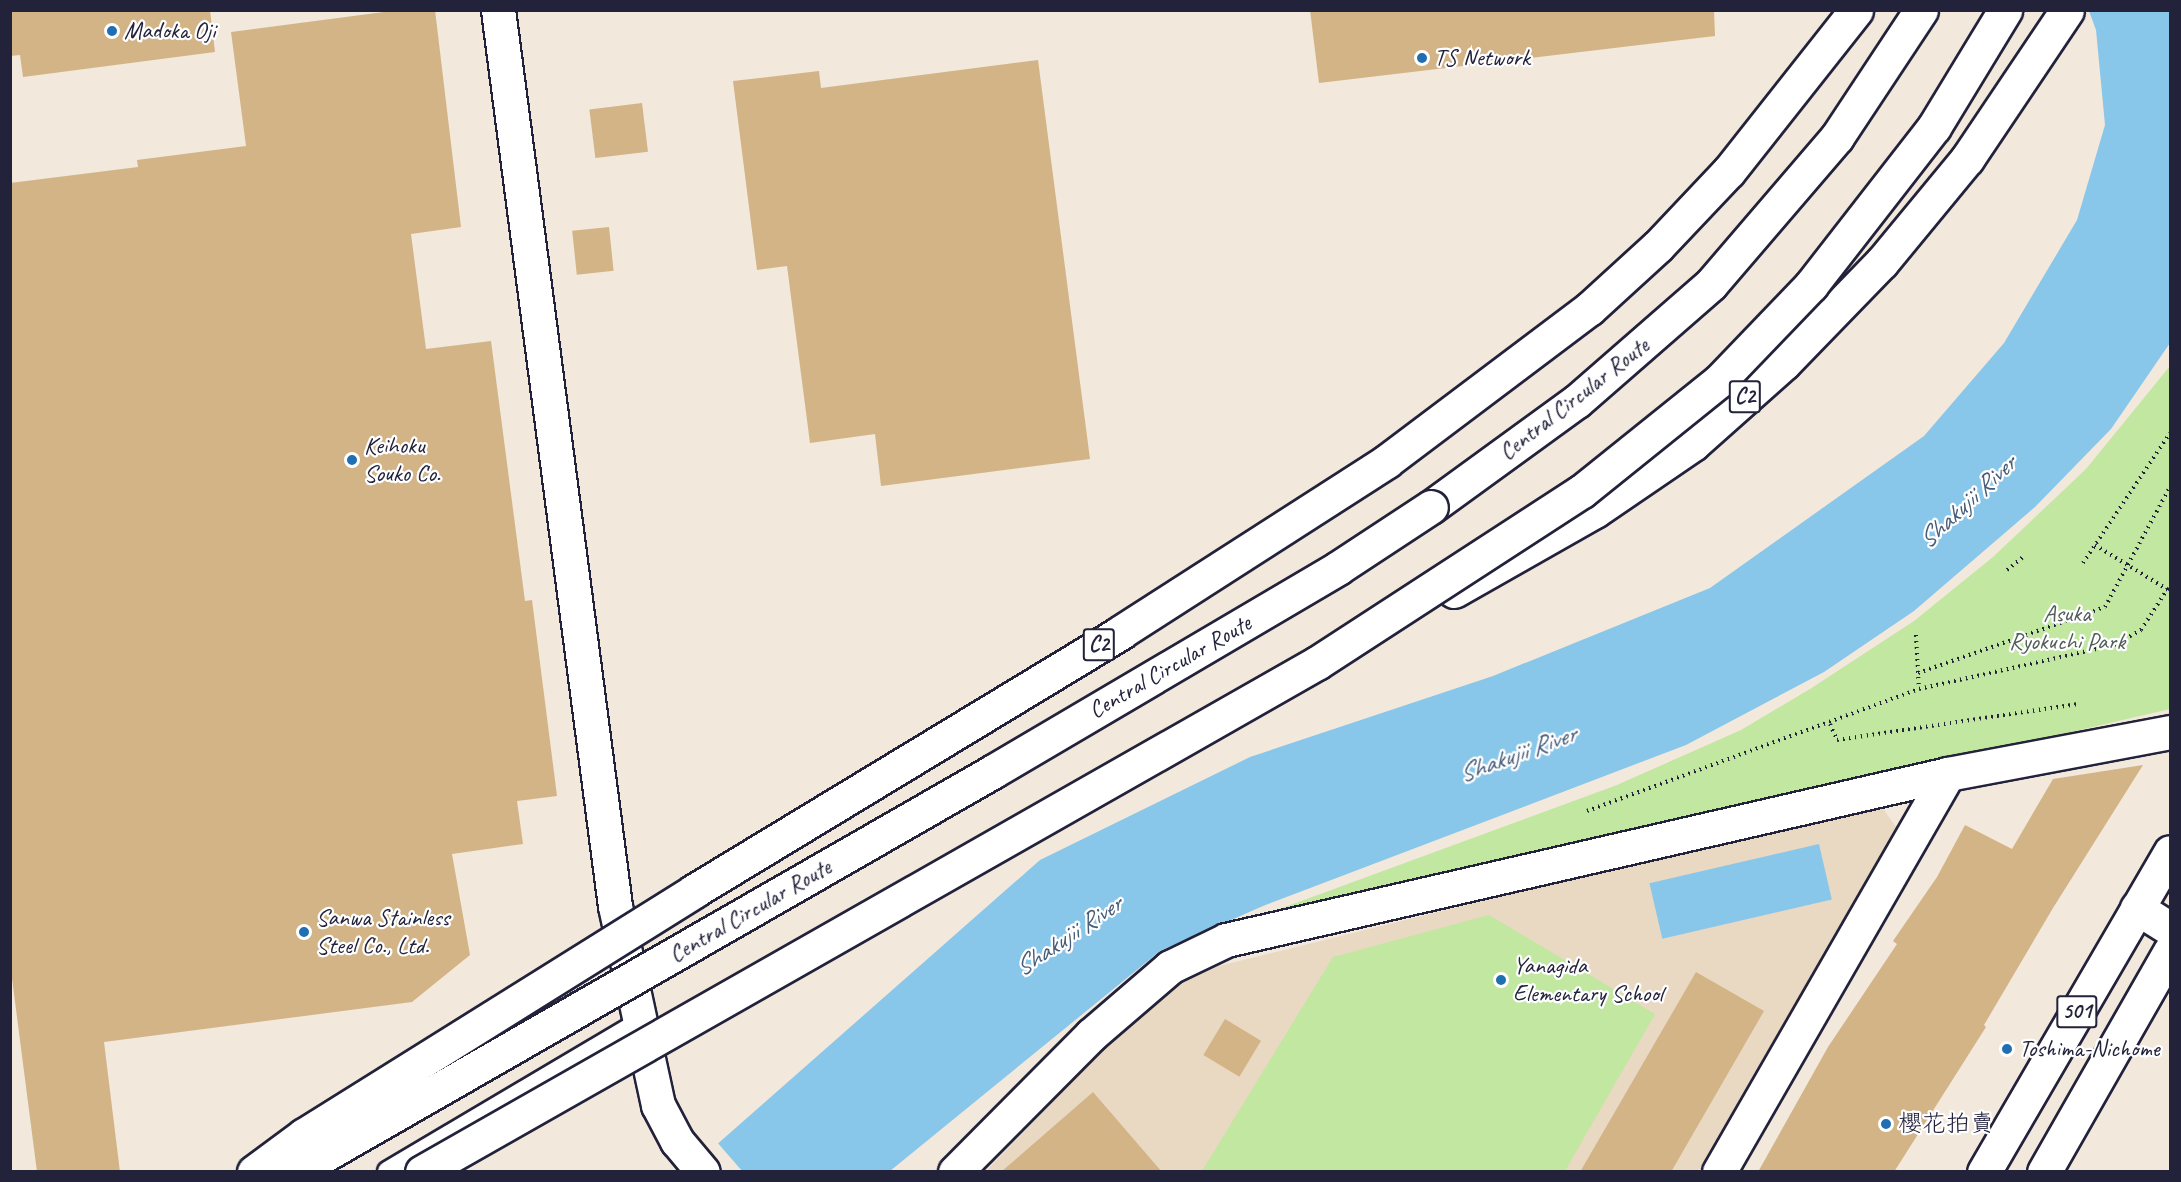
<!DOCTYPE html>
<html>
<head>
<meta charset="utf-8">
<style>
  body { margin:0 }
  #map { position:relative; width:2181px; height:1182px; overflow:hidden; background:#f2e8db; font-family:Caveat,"Klee One",sans-serif }
  div>[style] { position:absolute }
  .built>* { inset:0; background:#e9d8c2 }
  .green>* { inset:0; background:#c1e7a1 }
  .water>* { inset:0; background:#89c7ea; transform-origin:0 0 }
  .pier>* { inset:0; background:#f2e8db }
  .building>* { inset:0; background:#d3b487; transform-origin:0 0 }
  .path>* { height:4px; margin-top:-2px; transform-origin:0; background:repeating-linear-gradient(90deg,#22223b 0 1.5px,transparent 0 6px) }
  .roads { filter:drop-shadow(2px 0 #22223b) drop-shadow(-2px 0 #22223b) drop-shadow(0 2px #22223b) drop-shadow(0 -2px #22223b) }
  .service>* { height:22px; margin:-11px; padding:0 11px; transform-origin:11px; border-radius:11px; background:#fff }
  .minor>* { height:33px; margin:-16.5px; padding:0 16.5px; transform-origin:16.5px; border-radius:16.5px; background:#fff }
  .primary>* { height:33px; margin:-16.5px; padding:0 16.5px; transform-origin:16.5px; border-radius:16.5px; background:#fff }
  .motorway>* { height:33px; margin:-16.5px; padding:0 16.5px; transform-origin:16.5px; border-radius:16.5px; background:#fff }
  .bridges { filter:drop-shadow(2px 0 #22223b) drop-shadow(-2px 0 #22223b) drop-shadow(0 2px #22223b) drop-shadow(0 -2px #22223b) }
  .motorway-bridge>* { height:33px; margin:-16.5px; padding:0 16.5px; transform-origin:16.5px; border-radius:16.5px; background:#fff }
  .dots>* { width:16px; height:16px; translate:-50% -50%; box-sizing:border-box; border:3px solid #fff; border-radius:50% }
  span { translate:-50% -50%; white-space:nowrap; text-align:center; line-height:1.15; -webkit-text-stroke:4.5px #fff; paint-order:stroke }
  .shield-label span { padding:2px 4px; background:#fff; border:2px solid; border-radius:4px; -webkit-text-stroke-width:0 }
  .shield-label { font-size:22px; color:#22223b; font-weight:700 }
  .poi-label { font-size:24px; color:#22223b }
  .left { translate:0 -50%; text-align:left }
  .street-label { font-size:24px; color:#22223b }
  .park-label { font-size:24px; color:#525d5a }
  .water-label { font-size:26px; color:#465c78; font-style:italic }
  .frame { position:absolute; inset:0; border:12px solid #22223b; pointer-events:none }
</style>
</head>
<body>
<div id="map">
  <div class="built">
    <i style="clip-path:polygon(1879px 803px,1901px 834px,1698px 1171px,985px 1172px,1157px 994px,1219px 966px)"></i>
  </div>
  <div class="green">
    <i style="clip-path:polygon(2170px 366px,2170px 709px,1236px 925px,1617px 785px,1741px 730px,1810px 689px,1914px 621px,1993px 557px,2086px 469px)"></i>
    <i style="clip-path:polygon(1489px 915px,1655px 1014px,1565px 1171px,1202px 1171px,1333px 957px)"></i>
  </div>
  <div class="water">
    <i style="clip-path:polygon(2089px 11px,2170px 11px,2170px 343px,2111px 429px,2035px 507px,1914px 611px,1824px 672px,1686px 745px,1263px 906px,1160px 951px,890px 1171px,679px 1172px,714px 1147px,1040px 860px,1250px 757px,1493px 676px,1710px 588px,1924px 436px,2004px 343px,2077px 220px,2105px 125px,2096px 30px)"></i>
    <i style="left:1819px;top:844px;width:57px;height:174px;rotate:77deg"></i>
  </div>
  <div class="pier">
    <i style="clip-path:polygon(716px 1141px,743px 1172px,676px 1172px,677px 1169px)"></i>
  </div>
  <div class="building">
    <i style="clip-path:polygon(10px 10px,210px 10px,215px 52px,23px 77px,20px 55px,10px 56px)"></i>
    <i style="clip-path:polygon(399px 10px,435px 10px,461px 227px,411px 234px,426px 349px,491px 341px,525px 601px,532px 600px,557px 796px,517px 801px,523px 844px,452px 854px,470px 955px,412px 1002px,104px 1042px,120px 1172px,37px 1172px,10px 963px,10px 183px,138px 167px,137px 160px,246px 146px,231px 32px)"></i>
    <i style="clip-path:polygon(1310px 10px,1714px 10px,1715px 36px,1319px 83px)"></i>
    <i style="clip-path:polygon(1038px 60px,1090px 459px,881px 486px,875px 434px,810px 443px,787px 266px,757px 270px,733px 81px,819px 71px,821px 88px)"></i>
    <i style="left:642px;top:103px;width:49px;height:53px;rotate:83deg"></i>
    <i style="left:609px;top:227px;width:44px;height:37px;rotate:84deg"></i>
    <i style="clip-path:polygon(2143px 765px,2053px 908px,1984px 1025px,1986px 1027px,1894px 1172px,1758px 1172px,1828px 1047px,1897px 944px,1893px 941px,1937px 877px,1965px 825px,2012px 849px,2053px 779px)"></i>
    <i style="clip-path:polygon(1696px 972px,1764px 1011px,1671px 1172px,1580px 1172px)"></i>
    <i style="left:1225px;top:1019px;width:42px;height:42px;rotate:31deg"></i>
    <i style="clip-path:polygon(1093px 1092px,1162px 1172px,1001px 1172px)"></i>
  </div>
  <div class="path">
    <i style="left:2095px;top:545px;width:88px;rotate:31.5deg"></i>
    <i style="left:2083px;top:563px;width:156px;rotate:-56.2deg"></i>
    <i style="left:2007px;top:570px;width:22px;rotate:-39deg"></i>
    <i style="left:1916px;top:635px;width:54px;rotate:86.8deg"></i>
    <i style="left:1918px;top:673px;width:198px;rotate:-19.4deg"></i>
    <i style="left:2105px;top:607px;width:136px;rotate:-61.6deg"></i>
    <i style="left:1830px;top:724px;width:17px;rotate:66deg"></i>
    <i style="left:1837px;top:740px;width:244px;rotate:-8.5deg"></i>
    <i style="left:1587px;top:811px;width:354px;rotate:-20.2deg"></i>
    <i style="left:1919px;top:689px;width:200px;rotate:-12.7deg"></i>
    <i style="left:2114px;top:645px;width:31px;rotate:-29deg"></i>
    <i style="left:2141px;top:630px;width:54px;rotate:-57.2deg"></i>
  </div>
  <div class="roads">
    <div class="service">
      <i style="left:389px;top:1172px;width:289px;rotate:-30.6deg"></i>
    </div>
    <div class="minor">
      <i style="left:498px;top:10px;width:904px;rotate:82.56deg"></i>
      <i style="left:615px;top:906px;width:204px;rotate:77.8deg"></i>
      <i style="left:658px;top:1105px;width:41px;rotate:62.2deg"></i>
      <i style="left:677px;top:1141px;width:40px;rotate:50deg"></i>
      <i style="left:2137px;top:908px;width:39px;rotate:32deg"></i>
      <i style="left:955px;top:1172px;width:193px;rotate:-45.2deg"></i>
      <i style="left:1091px;top:1035px;width:104px;rotate:-40.7deg"></i>
      <i style="left:1170px;top:967px;width:62px;rotate:-25.7deg"></i>
      <i style="left:1226px;top:940px;width:741px;rotate:-12.95deg"></i>
      <i style="left:1948px;top:774px;width:226px;rotate:-10.7deg"></i>
      <i style="left:1719px;top:1172px;width:459px;rotate:-60.1deg"></i>
    </div>
    <div class="primary">
      <i style="left:1984px;top:1172px;width:370px;rotate:-59.8deg"></i>
      <i style="left:2044px;top:1172px;width:254px;rotate:-60.3deg"></i>
    </div>
    <div class="motorway">
      <i style="left:1431px;top:507px;width:180px;rotate:-36deg"></i>
      <i style="left:1577px;top:401px;width:178px;rotate:-41.1deg"></i>
      <i style="left:1711px;top:284px;width:194px;rotate:-49.4deg"></i>
      <i style="left:1837px;top:137px;width:152px;rotate:-56.5deg"></i>
      <i style="left:1454px;top:591px;width:162px;rotate:-29.6deg"></i>
      <i style="left:1595px;top:511px;width:119px;rotate:-34.4deg"></i>
      <i style="left:1693px;top:444px;width:122px;rotate:-41.7deg"></i>
      <i style="left:1784px;top:363px;width:141px;rotate:-45.9deg"></i>
      <i style="left:1882px;top:262px;width:134px;rotate:-50.5deg"></i>
      <i style="left:1967px;top:159px;width:179px;rotate:-56.1deg"></i>
    </div>
  </div>
  <div class="bridges">
    <div class="motorway-bridge">
      <i style="left:254px;top:1172px;width:62px;rotate:-36.5deg"></i>
      <i style="left:304px;top:1135px;width:460px;rotate:-32deg"></i>
      <i style="left:694px;top:891px;width:499px;rotate:-31.2deg"></i>
      <i style="left:1121px;top:632px;width:316px;rotate:-32.7deg"></i>
      <i style="left:1387px;top:461px;width:253px;rotate:-37deg"></i>
      <i style="left:1589px;top:309px;width:93px;rotate:-42.4deg"></i>
      <i style="left:1658px;top:246px;width:103px;rotate:-46.6deg"></i>
      <i style="left:1729px;top:171px;width:205px;rotate:-51.7deg"></i>
      <i style="left:295px;top:1172px;width:804px;rotate:-29.85deg"></i>
      <i style="left:992px;top:772px;width:402px;rotate:-30.5deg"></i>
      <i style="left:1338px;top:568px;width:111px;rotate:-33.3deg"></i>
      <i style="left:422px;top:1172px;width:1030px;rotate:-29.63deg"></i>
      <i style="left:1317px;top:663px;width:316px;rotate:-33deg"></i>
      <i style="left:1582px;top:491px;width:177px;rotate:-38.8deg"></i>
      <i style="left:1720px;top:380px;width:132px;rotate:-46.2deg"></i>
      <i style="left:1811px;top:285px;width:200px;rotate:-52.1deg"></i>
      <i style="left:1934px;top:127px;width:137px;rotate:-58.7deg"></i>
    </div>
  </div>
  <div class="dots">
    <i style="left:112px;top:31px;background:#1f6fb2"></i>
    <i style="left:1422px;top:58px;background:#1f6fb2"></i>
    <i style="left:352px;top:460px;background:#1f6fb2"></i>
    <i style="left:304px;top:932px;background:#1f6fb2"></i>
    <i style="left:1501px;top:980px;background:#1f6fb2"></i>
    <i style="left:2007px;top:1049px;background:#1f6fb2"></i>
    <i style="left:1886px;top:1124px;background:#1f6fb2"></i>
  </div>
  <div class="shield-label">
    <span style="left:1745px;top:397px">C2</span>
    <span style="left:1099px;top:645px">C2</span>
    <span style="left:2077px;top:1012px">501</span>
  </div>
  <div class="poi-label">
    <span class="left" style="left:124px;top:31px">Madoka Oji</span>
    <span class="left" style="left:1434px;top:58px">TS Network</span>
    <span class="left" style="left:364px;top:460px">Keihoku<br>Souko Co.</span>
    <span class="left" style="left:316px;top:932px">Sanwa Stainless<br>Steel Co., Ltd.</span>
    <span class="left" style="left:1513px;top:980px">Yanagida<br>Elementary School</span>
    <span class="left" style="left:2019px;top:1049px">Toshima-Nichome</span>
    <span class="left" style="left:1898px;top:1124px">櫻花拍賣</span>
  </div>
  <div class="street-label">
    <span style="left:1574px;top:399px;rotate:-38deg">Central Circular Route</span>
    <span style="left:1170px;top:667px;rotate:-30deg">Central Circular Route</span>
    <span style="left:750px;top:911px;rotate:-30deg">Central Circular Route</span>
  </div>
  <div class="park-label">
    <span style="left:2067px;top:628px">Asuka<br>Ryokuchi Park</span>
  </div>
  <div class="water-label">
    <span style="left:1967px;top:502px;rotate:-43deg">Shakujii River</span>
    <span style="left:1517px;top:754px;rotate:-20deg">Shakujii River</span>
    <span style="left:1068px;top:936px;rotate:-34deg">Shakujii River</span>
  </div>
  <div class="frame"></div>
</div>
</body>
</html>
